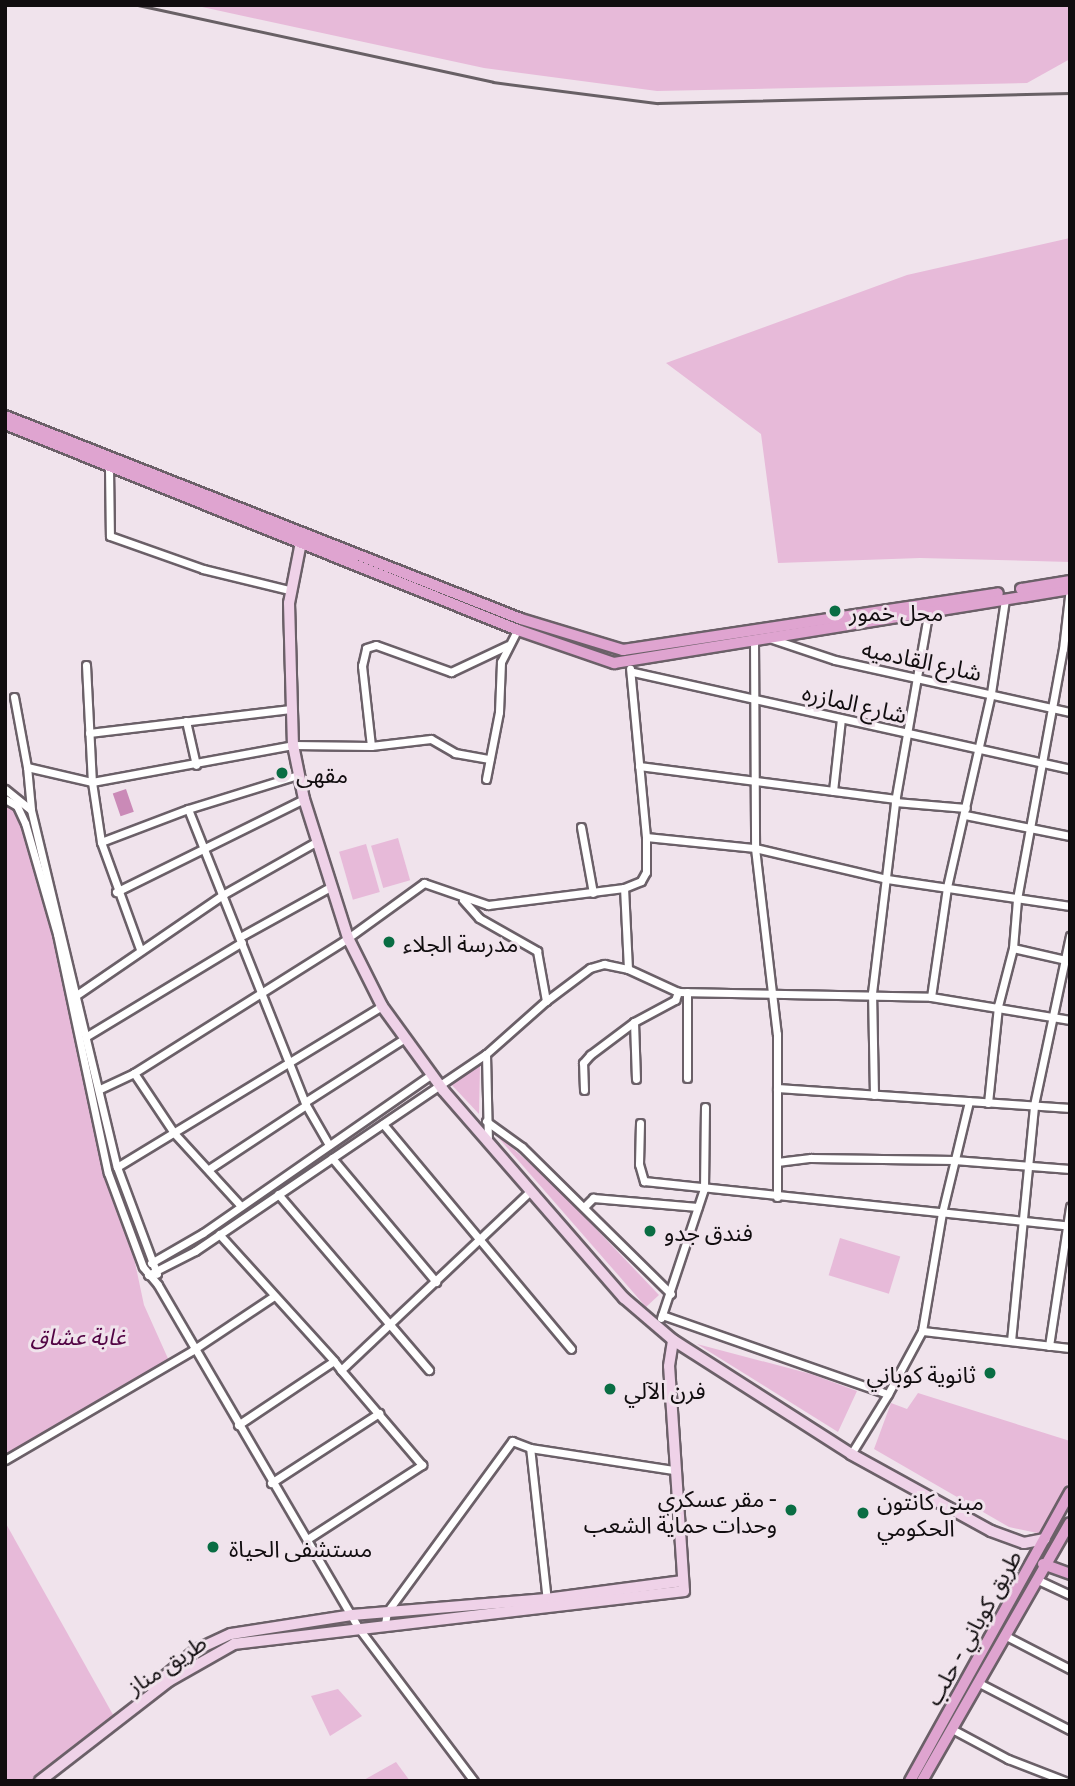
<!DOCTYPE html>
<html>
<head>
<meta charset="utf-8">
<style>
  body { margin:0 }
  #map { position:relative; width:1075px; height:1786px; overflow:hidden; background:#f0e3ec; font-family:Literata,"Noto Sans Arabic",serif }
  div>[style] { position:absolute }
  .green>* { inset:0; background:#e7bad9; transform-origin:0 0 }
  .water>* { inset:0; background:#ca8ab7; transform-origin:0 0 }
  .roads { filter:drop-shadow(2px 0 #6b6068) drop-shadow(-2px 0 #6b6068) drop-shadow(0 2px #6b6068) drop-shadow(0 -2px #6b6068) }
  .minor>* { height:7px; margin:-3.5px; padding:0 3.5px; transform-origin:3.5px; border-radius:3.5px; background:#fff }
  .secondary>* { height:10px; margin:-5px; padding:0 5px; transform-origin:5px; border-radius:5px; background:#efd2e8 }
  .primary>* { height:10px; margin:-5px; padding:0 5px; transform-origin:5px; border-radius:5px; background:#dfa4d0 }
  .rail>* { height:2.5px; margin:-1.25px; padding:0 1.25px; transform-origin:1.25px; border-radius:1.25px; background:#686065 }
  .dots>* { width:19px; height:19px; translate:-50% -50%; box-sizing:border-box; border:4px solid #f0e3ec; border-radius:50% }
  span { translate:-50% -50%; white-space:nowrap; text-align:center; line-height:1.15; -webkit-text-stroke:6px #f0e3ec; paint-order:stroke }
  .poi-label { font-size:23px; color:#110d0f }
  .left { translate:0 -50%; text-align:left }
  .right { translate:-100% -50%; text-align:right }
  .street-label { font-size:23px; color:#110d0f }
  .park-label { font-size:23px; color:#520444; font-style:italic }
  .frame { position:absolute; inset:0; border:7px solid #110d0f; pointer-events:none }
</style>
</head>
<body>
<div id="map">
  <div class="green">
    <i style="clip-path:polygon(193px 5px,1070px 5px,1070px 59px,1027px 83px,657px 91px,484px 68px)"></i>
    <i style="clip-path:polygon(1070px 238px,1070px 562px,920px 558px,778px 563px,761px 434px,666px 363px,907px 275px)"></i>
    <i style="clip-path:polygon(5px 804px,18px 809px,53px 924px,105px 1174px,134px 1258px,144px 1305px,170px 1363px,5px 1466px)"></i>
    <i style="left:398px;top:838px;width:44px;height:28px;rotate:74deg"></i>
    <i style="left:366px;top:844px;width:50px;height:28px;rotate:74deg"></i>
    <i style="clip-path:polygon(480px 1064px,479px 1114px,449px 1082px)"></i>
    <i style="clip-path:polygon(490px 1128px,556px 1187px,659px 1295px,646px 1307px)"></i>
    <i style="left:840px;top:1238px;width:63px;height:39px;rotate:17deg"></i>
    <i style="clip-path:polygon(697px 1344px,811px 1374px,857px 1391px,838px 1432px)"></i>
    <i style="clip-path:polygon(918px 1393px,1070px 1441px,1070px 1480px,1042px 1534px,1009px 1527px,874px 1449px,891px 1403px,907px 1409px)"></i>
    <i style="clip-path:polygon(5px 1522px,116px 1720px,40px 1781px,5px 1781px)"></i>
    <i style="clip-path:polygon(338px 1689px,362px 1716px,330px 1736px,311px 1696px)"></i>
    <i style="clip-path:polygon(396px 1762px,410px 1781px,362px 1781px)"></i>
  </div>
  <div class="water">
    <i style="left:126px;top:789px;width:24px;height:14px;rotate:71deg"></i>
  </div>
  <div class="roads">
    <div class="minor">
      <i style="left:109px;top:468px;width:68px;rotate:89.2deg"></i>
      <i style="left:110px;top:536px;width:99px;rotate:19.5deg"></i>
      <i style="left:203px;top:569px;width:89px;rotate:13.7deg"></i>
      <i style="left:754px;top:639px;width:209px;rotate:89.7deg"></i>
      <i style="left:755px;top:848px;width:187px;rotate:83.3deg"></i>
      <i style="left:777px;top:1034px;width:163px;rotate:90deg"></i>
      <i style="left:772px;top:639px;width:66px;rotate:18.4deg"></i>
      <i style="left:835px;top:660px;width:241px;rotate:12.5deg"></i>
      <i style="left:86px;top:665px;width:117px;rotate:87.1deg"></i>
      <i style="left:92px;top:782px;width:61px;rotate:81.5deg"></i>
      <i style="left:101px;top:842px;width:114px;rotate:70deg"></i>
      <i style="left:633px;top:672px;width:448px;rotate:12.5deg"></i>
      <i style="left:14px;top:697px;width:71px;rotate:79.5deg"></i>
      <i style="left:186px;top:721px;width:45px;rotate:77.2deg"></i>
      <i style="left:89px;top:733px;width:203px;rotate:-6.8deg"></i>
      <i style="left:371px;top:746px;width:81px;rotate:-96.4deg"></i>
      <i style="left:362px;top:666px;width:18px;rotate:-77deg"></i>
      <i style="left:366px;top:648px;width:10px;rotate:-17deg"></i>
      <i style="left:376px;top:645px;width:80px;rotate:19.8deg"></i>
      <i style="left:451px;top:672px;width:63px;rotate:-25.3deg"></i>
      <i style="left:639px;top:766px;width:259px;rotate:7.3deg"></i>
      <i style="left:486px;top:779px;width:68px;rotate:-79deg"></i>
      <i style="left:499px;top:712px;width:50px;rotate:-87.7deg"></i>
      <i style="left:501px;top:662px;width:37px;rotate:-63deg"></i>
      <i style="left:5px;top:789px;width:33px;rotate:39deg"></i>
      <i style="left:31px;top:810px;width:367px;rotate:76.5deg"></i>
      <i style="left:117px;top:1167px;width:114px;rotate:69.5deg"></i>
      <i style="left:833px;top:791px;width:73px;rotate:-83.7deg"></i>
      <i style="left:5px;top:799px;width:14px;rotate:30deg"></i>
      <i style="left:17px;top:806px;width:19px;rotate:65deg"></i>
      <i style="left:25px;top:823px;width:116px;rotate:73.9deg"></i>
      <i style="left:57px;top:934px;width:244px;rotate:78deg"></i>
      <i style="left:108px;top:1173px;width:100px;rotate:69.6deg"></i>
      <i style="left:143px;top:1267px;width:23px;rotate:50deg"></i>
      <i style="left:158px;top:1285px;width:395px;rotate:59.7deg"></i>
      <i style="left:357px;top:1626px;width:194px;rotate:53deg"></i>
      <i style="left:895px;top:802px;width:71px;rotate:4.8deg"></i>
      <i style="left:31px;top:809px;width:42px;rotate:-95.4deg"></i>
      <i style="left:27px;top:767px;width:67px;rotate:13deg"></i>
      <i style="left:92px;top:782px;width:204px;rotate:-10.4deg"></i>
      <i style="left:293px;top:745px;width:78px;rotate:0.7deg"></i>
      <i style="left:371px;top:746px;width:60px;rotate:-6.7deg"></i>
      <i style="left:431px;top:739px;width:28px;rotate:30deg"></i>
      <i style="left:455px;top:753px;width:35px;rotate:10deg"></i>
      <i style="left:188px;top:809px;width:115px;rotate:-17.2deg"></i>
      <i style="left:965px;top:815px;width:107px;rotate:11.3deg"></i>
      <i style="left:581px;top:827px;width:67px;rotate:79.7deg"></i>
      <i style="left:646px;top:837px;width:110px;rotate:5.8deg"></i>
      <i style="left:755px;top:848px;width:136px;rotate:13.2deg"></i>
      <i style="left:887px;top:879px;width:185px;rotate:8.4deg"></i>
      <i style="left:101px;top:842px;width:93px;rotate:-20.8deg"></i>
      <i style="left:188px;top:809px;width:319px;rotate:68.3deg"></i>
      <i style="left:306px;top:1105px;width:46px;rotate:60.1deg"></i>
      <i style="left:116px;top:892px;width:210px;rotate:-26.3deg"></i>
      <i style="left:463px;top:900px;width:24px;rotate:48deg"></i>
      <i style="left:479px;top:918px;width:67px;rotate:29.6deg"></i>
      <i style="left:537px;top:951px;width:51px;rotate:79.8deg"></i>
      <i style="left:240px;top:937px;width:105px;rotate:-29deg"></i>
      <i style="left:1013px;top:948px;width:58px;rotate:12.8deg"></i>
      <i style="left:628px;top:969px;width:81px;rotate:-92.8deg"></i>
      <i style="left:624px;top:888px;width:18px;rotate:-22deg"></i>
      <i style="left:641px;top:881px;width:10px;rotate:-61deg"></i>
      <i style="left:646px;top:872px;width:35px;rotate:-90deg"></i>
      <i style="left:646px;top:837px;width:169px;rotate:-95.4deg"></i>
      <i style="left:78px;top:994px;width:177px;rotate:-34.4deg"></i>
      <i style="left:224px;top:894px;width:106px;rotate:-29.5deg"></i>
      <i style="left:931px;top:997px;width:111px;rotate:-81.7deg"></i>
      <i style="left:947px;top:887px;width:199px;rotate:-77.2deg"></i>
      <i style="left:991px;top:693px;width:95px;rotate:-81.5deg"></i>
      <i style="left:634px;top:1022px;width:57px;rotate:88deg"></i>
      <i style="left:87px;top:1036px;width:181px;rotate:-31.2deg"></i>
      <i style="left:486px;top:1054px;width:86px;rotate:88.7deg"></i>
      <i style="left:134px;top:1073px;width:72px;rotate:56.3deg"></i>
      <i style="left:174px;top:1133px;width:99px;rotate:47.5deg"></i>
      <i style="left:687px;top:1078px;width:86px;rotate:-90deg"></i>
      <i style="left:777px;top:1088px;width:294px;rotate:3.9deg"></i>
      <i style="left:100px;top:1089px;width:38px;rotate:-25deg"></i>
      <i style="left:134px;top:1073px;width:253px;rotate:-32.2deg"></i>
      <i style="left:348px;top:938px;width:94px;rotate:-35.9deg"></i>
      <i style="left:424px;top:883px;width:68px;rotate:19deg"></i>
      <i style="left:488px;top:905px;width:137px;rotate:-7.1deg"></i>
      <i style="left:584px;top:1090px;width:27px;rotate:-92deg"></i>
      <i style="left:583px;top:1063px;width:11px;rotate:-49deg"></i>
      <i style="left:590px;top:1055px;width:55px;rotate:-36.9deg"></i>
      <i style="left:634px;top:1022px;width:47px;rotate:-28.2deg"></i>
      <i style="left:675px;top:1000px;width:9px;rotate:-69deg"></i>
      <i style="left:874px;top:1095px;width:102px;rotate:-91.1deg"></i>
      <i style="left:872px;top:993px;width:192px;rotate:-83.1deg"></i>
      <i style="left:895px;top:802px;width:195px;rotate:-80deg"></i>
      <i style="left:305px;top:1102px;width:119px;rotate:-32.6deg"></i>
      <i style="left:988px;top:1103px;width:98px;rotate:-84.1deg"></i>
      <i style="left:998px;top:1006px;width:60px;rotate:-75.5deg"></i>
      <i style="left:1013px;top:948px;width:49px;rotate:-85.3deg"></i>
      <i style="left:1017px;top:899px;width:254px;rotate:-79.6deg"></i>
      <i style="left:1063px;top:649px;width:61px;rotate:-83.5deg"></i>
      <i style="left:486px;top:1121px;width:44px;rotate:35.8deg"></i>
      <i style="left:522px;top:1147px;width:209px;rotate:44.6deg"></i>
      <i style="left:640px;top:1123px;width:41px;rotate:91.4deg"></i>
      <i style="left:639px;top:1164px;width:18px;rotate:74deg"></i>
      <i style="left:644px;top:1181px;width:428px;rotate:6deg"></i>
      <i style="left:383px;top:1124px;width:293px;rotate:50.1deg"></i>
      <i style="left:332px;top:1158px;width:162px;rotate:50deg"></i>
      <i style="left:777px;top:1162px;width:34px;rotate:-7deg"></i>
      <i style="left:811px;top:1158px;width:143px;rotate:0.8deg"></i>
      <i style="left:954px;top:1160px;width:116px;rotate:4.4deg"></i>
      <i style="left:117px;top:1167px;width:310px;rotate:-31.3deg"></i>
      <i style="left:209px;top:1169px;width:116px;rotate:-33.4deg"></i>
      <i style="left:278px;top:1194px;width:232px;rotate:49.4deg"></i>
      <i style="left:584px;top:1207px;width:13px;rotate:-45deg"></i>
      <i style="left:593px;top:1198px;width:105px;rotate:4.9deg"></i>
      <i style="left:219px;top:1234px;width:171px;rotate:47.8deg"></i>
      <i style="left:151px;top:1263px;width:60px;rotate:-30deg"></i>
      <i style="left:203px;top:1233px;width:279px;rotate:-34.8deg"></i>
      <i style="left:148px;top:1275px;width:53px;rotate:-27.1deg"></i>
      <i style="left:195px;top:1251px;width:351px;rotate:-34.1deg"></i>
      <i style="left:486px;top:1054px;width:80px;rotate:-41.5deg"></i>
      <i style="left:546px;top:1001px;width:55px;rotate:-36.9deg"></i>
      <i style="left:590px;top:968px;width:15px;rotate:-16deg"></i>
      <i style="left:604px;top:964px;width:25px;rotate:12deg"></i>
      <i style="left:628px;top:969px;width:55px;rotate:24.7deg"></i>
      <i style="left:678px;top:992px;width:253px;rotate:1.1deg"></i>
      <i style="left:931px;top:997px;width:141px;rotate:9.4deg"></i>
      <i style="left:662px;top:1315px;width:239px;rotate:19.3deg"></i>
      <i style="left:888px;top:1394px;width:72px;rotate:-61.6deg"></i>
      <i style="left:922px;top:1331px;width:120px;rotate:-80.4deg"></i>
      <i style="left:942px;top:1213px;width:115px;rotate:-76.4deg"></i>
      <i style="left:661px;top:1318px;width:136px;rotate:-71.6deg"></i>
      <i style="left:704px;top:1189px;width:82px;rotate:-89.3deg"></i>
      <i style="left:922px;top:1331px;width:149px;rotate:6.6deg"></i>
      <i style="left:1011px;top:1341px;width:237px;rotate:-84.4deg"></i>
      <i style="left:1034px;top:1105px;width:173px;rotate:-78deg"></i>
      <i style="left:1049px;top:1346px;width:141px;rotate:-81.4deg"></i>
      <i style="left:238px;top:1425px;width:115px;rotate:-33.7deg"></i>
      <i style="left:334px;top:1361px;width:11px;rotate:52deg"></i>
      <i style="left:341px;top:1370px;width:260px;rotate:-43.4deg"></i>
      <i style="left:851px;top:1454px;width:70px;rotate:-58.3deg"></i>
      <i style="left:5px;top:1460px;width:218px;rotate:-30.3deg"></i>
      <i style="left:193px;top:1350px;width:97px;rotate:-33.7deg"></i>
      <i style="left:271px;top:1483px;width:129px;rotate:-32.9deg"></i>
      <i style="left:309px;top:1538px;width:135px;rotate:-32.9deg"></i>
      <i style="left:422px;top:1465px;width:125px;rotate:-130.5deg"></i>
      <i style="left:1038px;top:1580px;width:35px;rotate:25deg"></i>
      <i style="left:547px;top:1601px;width:154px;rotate:-96.3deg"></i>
      <i style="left:530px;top:1448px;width:145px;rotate:8.7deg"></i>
      <i style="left:385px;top:1624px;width:12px;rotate:-81deg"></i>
      <i style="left:387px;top:1612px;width:212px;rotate:-53.8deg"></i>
      <i style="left:512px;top:1441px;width:19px;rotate:21deg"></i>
      <i style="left:1006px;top:1636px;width:72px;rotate:27.3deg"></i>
      <i style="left:979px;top:1683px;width:102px;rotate:27.3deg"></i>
      <i style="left:952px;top:1729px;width:64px;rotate:28.2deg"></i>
      <i style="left:1008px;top:1759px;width:61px;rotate:21.1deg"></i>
    </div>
    <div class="secondary">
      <i style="left:302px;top:537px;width:67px;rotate:101.1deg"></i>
      <i style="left:289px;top:603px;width:142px;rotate:88.4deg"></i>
      <i style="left:293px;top:745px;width:55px;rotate:78.5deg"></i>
      <i style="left:304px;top:799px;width:146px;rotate:72.4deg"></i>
      <i style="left:348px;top:938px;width:76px;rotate:63.4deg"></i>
      <i style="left:382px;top:1006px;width:104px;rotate:54deg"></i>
      <i style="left:443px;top:1090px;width:276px;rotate:49deg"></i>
      <i style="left:624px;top:1298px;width:65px;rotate:40.6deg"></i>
      <i style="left:673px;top:1340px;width:211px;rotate:32.6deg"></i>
      <i style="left:851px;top:1454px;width:160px;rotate:28.8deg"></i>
      <i style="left:991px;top:1531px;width:35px;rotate:20deg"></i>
      <i style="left:1024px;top:1543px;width:21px;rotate:-11deg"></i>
      <i style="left:152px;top:1687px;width:57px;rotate:-40.1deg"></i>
      <i style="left:196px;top:1650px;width:38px;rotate:-25deg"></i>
      <i style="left:231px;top:1634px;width:122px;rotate:-8.9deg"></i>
      <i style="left:352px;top:1615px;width:195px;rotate:-4.7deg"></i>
      <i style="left:546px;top:1599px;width:138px;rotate:-7.5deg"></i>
      <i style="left:40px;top:1781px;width:163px;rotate:-37.8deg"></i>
      <i style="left:169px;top:1681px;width:75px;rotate:-29.6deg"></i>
      <i style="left:234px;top:1644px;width:453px;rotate:-6.7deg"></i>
      <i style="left:684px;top:1591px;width:225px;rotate:-93.8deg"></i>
      <i style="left:669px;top:1366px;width:26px;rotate:-81deg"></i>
    </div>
    <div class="primary">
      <i style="left:5px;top:416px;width:554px;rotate:21.48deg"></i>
      <i style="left:521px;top:619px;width:107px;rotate:16.9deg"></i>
      <i style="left:623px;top:650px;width:379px;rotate:-8.6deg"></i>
      <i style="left:5px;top:424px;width:553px;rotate:21.88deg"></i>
      <i style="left:518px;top:630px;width:102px;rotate:19deg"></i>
      <i style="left:614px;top:663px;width:462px;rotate:-9.2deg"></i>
      <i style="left:1021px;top:589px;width:50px;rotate:-9.3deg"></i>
      <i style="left:1043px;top:1564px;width:29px;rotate:20deg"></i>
      <i style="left:910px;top:1781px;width:330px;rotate:-61deg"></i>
      <i style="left:922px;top:1781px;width:297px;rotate:-60.2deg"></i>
    </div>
  </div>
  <div class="rail">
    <i style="left:138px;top:5px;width:363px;rotate:12.2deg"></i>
    <i style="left:493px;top:82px;width:166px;rotate:7.3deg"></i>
    <i style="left:658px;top:103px;width:412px;rotate:-1.4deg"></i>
  </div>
  <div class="dots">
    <i style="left:835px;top:611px;background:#096d43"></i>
    <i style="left:282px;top:773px;background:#096d43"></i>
    <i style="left:389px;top:942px;background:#096d43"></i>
    <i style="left:650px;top:1231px;background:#096d43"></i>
    <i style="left:990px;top:1373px;background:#096d43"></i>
    <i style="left:610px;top:1389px;background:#096d43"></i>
    <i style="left:791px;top:1510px;background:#096d43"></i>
    <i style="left:863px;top:1513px;background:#096d43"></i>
    <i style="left:213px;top:1547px;background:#096d43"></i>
  </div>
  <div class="poi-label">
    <span class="left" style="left:849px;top:611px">محل خمور</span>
    <span class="left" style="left:296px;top:773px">مقهى</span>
    <span class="left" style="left:403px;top:942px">مدرسة الجلاء</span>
    <span class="left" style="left:664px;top:1231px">فندق جدو</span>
    <span class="right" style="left:976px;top:1373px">ثانوية كوباني</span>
    <span class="left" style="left:624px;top:1389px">فرن الآلي</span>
    <span class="right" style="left:777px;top:1510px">مقر عسكري -<br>وحدات حماية الشعب</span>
    <span class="left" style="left:877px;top:1513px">مبنى كانتون<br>الحكومي</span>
    <span class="left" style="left:229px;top:1547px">مستشفى الحياة</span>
  </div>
  <div class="street-label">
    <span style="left:922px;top:659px;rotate:12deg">شارع القادميه</span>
    <span style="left:855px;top:702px;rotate:13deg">شارع المازره</span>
    <span style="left:972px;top:1627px;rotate:-61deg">طريق كوباني - حلب</span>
    <span style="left:166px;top:1663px;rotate:-33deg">طريق مناز</span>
  </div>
  <div class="park-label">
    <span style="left:78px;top:1335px">غابة عشاق</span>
  </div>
  <div class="frame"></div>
</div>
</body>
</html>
